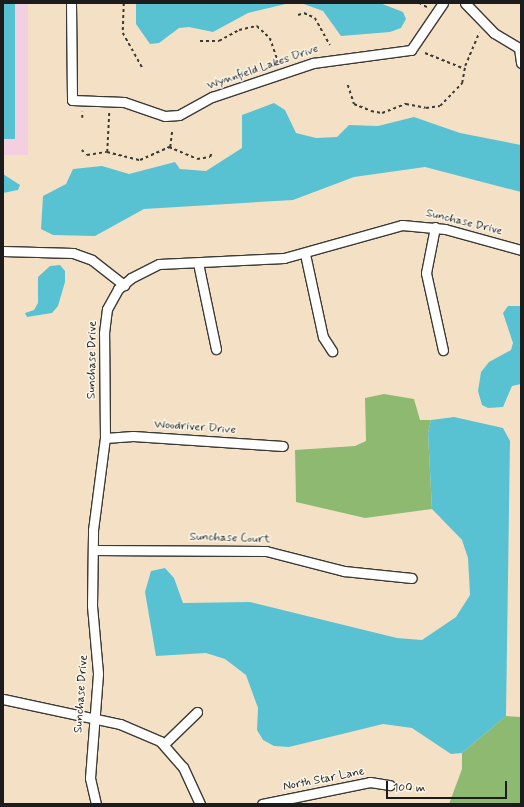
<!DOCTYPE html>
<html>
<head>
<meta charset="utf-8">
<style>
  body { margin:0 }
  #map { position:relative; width:524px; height:807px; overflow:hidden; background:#f4e1c5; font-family:Mynerve,sans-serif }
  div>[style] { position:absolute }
  .built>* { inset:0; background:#f3cfdf; transform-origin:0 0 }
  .forest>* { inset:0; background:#8eb970 }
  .water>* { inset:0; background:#58c2d3; transform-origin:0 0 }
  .path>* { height:1.5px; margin-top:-0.75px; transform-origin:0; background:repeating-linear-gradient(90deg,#3c3a35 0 3px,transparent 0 6px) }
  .roads { filter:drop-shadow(1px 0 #3c3a35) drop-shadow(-1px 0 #3c3a35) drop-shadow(0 1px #3c3a35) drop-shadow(0 -1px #3c3a35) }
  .minor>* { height:9px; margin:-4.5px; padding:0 4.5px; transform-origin:4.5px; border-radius:4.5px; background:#fff }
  span { translate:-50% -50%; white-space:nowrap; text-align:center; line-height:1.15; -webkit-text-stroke:3px #fbf7ec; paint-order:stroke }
  .street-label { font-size:12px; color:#1c1c1c }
  .frame { position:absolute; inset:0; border:4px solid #1c1c1c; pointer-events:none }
  .scale { position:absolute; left:386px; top:781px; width:121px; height:18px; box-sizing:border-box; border:2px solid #1c1c1c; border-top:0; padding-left:5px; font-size:12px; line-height:14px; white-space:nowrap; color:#1c1c1c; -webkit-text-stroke:3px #fbf7ec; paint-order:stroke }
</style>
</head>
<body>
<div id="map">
  <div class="built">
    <i style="left:3px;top:3px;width:25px;height:152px"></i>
  </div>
  <div class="forest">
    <i style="clip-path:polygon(384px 394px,414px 399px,420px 420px,431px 420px,428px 433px,432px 509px,365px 518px,296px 502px,295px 450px,355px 446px,366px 441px,365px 398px)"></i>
    <i style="clip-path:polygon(506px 716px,521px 717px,521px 804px,449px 804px,462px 769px,462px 753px)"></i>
  </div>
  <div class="water">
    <i style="left:3px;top:3px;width:12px;height:136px"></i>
    <i style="clip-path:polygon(136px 3px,290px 3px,248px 13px,213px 32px,189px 27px,179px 28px,159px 43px,150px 44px,136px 24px)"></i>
    <i style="clip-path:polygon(301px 3px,380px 3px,403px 12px,406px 19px,401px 28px,390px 32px,341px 36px,323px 11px)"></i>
    <i style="clip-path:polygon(274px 103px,285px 110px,296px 133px,316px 138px,337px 137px,349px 125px,378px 126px,414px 117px,460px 133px,521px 145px,521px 192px,425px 167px,354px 177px,293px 200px,144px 209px,95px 236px,53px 235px,41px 229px,43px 196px,66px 184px,73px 169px,102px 166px,129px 174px,175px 162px,180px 169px,206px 171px,242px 148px,242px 115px)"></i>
    <i style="clip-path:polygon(3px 174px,20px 185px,18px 190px,3px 193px)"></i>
    <i style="clip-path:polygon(60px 265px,65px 271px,65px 282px,58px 306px,52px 313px,27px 317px,25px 313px,34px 310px,38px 303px,38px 277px,50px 266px)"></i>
    <i style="clip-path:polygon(508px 306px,521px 306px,521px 384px,512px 386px,503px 407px,488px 408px,482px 405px,478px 391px,481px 372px,489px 362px,511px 350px,513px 343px,503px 313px)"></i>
    <i style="clip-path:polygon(454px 417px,503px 428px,510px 441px,506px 716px,462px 753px,451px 754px,412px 728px,383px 724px,289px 747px,274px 746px,263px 740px,257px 730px,258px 708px,246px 675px,225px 659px,206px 653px,156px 656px,145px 592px,151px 571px,165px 568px,174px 578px,183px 603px,250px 602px,397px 638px,422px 640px,456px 617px,470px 595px,468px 558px,462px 540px,432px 509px,428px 433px,431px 420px)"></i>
  </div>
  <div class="path">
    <i style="left:124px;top:3px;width:30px;rotate:92deg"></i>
    <i style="left:123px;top:33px;width:41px;rotate:60.9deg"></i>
    <i style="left:419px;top:3px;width:9px;rotate:27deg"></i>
    <i style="left:298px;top:15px;width:6px;rotate:-18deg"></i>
    <i style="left:304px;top:13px;width:12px;rotate:24deg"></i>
    <i style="left:315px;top:18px;width:31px;rotate:61deg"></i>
    <i style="left:200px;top:41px;width:19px"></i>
    <i style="left:219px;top:41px;width:23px;rotate:-29deg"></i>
    <i style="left:239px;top:30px;width:18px;rotate:-13deg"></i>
    <i style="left:257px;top:26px;width:18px;rotate:43deg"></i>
    <i style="left:270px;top:38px;width:24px;rotate:71deg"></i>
    <i style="left:425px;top:53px;width:43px;rotate:21.8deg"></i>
    <i style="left:348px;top:85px;width:20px;rotate:72deg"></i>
    <i style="left:354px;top:104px;width:18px;rotate:22deg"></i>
    <i style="left:371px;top:111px;width:11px;rotate:10deg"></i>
    <i style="left:382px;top:113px;width:26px;rotate:-21deg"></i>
    <i style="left:406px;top:104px;width:20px;rotate:11deg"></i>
    <i style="left:426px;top:108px;width:14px;rotate:-8deg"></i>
    <i style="left:440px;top:106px;width:32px;rotate:-46deg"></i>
    <i style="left:462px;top:83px;width:17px;rotate:-80deg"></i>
    <i style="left:465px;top:66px;width:36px;rotate:-67deg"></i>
    <i style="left:82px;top:118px;width:6px;rotate:-90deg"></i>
    <i style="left:170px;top:147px;width:17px;rotate:-83deg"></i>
    <i style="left:82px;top:150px;width:7px;rotate:45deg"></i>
    <i style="left:87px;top:155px;width:20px;rotate:-9deg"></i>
    <i style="left:107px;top:152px;width:34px;rotate:14deg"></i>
    <i style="left:140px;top:160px;width:32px;rotate:-24deg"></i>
    <i style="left:169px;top:147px;width:30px;rotate:23deg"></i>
    <i style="left:197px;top:159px;width:13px;rotate:-9deg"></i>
    <i style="left:210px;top:157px;width:6px;rotate:-72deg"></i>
    <i style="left:107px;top:152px;width:40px;rotate:-87.1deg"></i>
  </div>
  <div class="roads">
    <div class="minor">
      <i style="left:71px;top:3px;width:97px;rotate:89.4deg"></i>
      <i style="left:72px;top:100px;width:52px;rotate:2.2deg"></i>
      <i style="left:124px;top:102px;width:43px;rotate:18.9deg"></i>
      <i style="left:165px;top:116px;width:14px;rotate:-4deg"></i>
      <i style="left:179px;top:115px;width:38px;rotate:-29deg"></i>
      <i style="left:212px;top:97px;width:107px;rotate:-18.6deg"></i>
      <i style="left:313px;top:63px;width:99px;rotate:-7.6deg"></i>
      <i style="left:411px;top:50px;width:57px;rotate:-55.8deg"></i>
      <i style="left:465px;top:3px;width:42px;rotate:46deg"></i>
      <i style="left:494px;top:33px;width:29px;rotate:31deg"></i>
      <i style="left:519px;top:48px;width:15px;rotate:82deg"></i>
      <i style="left:435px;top:227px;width:47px;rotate:101.1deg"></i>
      <i style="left:426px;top:273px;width:79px;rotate:77.6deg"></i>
      <i style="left:3px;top:251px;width:70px;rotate:1.6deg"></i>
      <i style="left:73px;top:253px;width:20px;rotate:20deg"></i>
      <i style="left:92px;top:260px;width:41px;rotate:38deg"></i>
      <i style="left:305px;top:254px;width:85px;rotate:77.8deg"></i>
      <i style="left:323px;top:337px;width:17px;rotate:57deg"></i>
      <i style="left:198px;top:263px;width:88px;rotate:78.2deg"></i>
      <i style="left:105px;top:438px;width:28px;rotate:-4deg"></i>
      <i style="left:133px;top:436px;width:150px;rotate:3.8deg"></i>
      <i style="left:93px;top:550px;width:173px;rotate:0.3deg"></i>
      <i style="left:266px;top:551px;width:81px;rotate:14.4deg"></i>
      <i style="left:344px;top:571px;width:68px;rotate:5.9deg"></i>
      <i style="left:3px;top:699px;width:120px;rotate:12.1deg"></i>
      <i style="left:120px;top:724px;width:43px;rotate:23deg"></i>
      <i style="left:160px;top:741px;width:35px;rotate:49deg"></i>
      <i style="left:183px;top:767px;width:41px;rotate:65.3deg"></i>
      <i style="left:164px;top:744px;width:46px;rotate:-44.1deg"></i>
      <i style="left:96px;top:804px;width:27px;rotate:-103deg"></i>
      <i style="left:90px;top:778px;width:105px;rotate:-85.6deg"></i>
      <i style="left:98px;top:673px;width:67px;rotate:-95.1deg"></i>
      <i style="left:92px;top:606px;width:76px;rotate:-89.2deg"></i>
      <i style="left:93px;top:530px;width:93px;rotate:-82.6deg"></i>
      <i style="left:105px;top:438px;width:105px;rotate:-90.5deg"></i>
      <i style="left:104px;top:333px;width:24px;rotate:-83deg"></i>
      <i style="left:107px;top:309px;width:23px;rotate:-61deg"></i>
      <i style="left:118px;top:289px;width:17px;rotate:-40deg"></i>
      <i style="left:131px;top:278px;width:31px;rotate:-27deg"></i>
      <i style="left:159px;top:264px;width:125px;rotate:-2.7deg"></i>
      <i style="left:284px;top:258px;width:123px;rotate:-15.6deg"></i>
      <i style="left:402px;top:225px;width:43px;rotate:5.3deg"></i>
      <i style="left:445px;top:229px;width:79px;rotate:15.4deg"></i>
      <i style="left:262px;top:804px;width:110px;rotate:-11.5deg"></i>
      <i style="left:370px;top:782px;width:20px;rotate:9deg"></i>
    </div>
  </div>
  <div class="street-label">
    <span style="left:263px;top:68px;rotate:-19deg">Wynnfield Lakes Drive</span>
    <span style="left:464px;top:223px;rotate:14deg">Sunchase Drive</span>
    <span style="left:93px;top:360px;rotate:-89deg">Sunchase Drive</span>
    <span style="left:195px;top:428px;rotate:4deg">Woodriver Drive</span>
    <span style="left:230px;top:539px;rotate:2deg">Sunchase Court</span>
    <span style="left:82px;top:694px;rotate:-86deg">Sunchase Drive</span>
    <span style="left:324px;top:780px;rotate:-11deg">North Star Lane</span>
  </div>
  <div class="frame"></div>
  <div class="scale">100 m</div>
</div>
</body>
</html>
